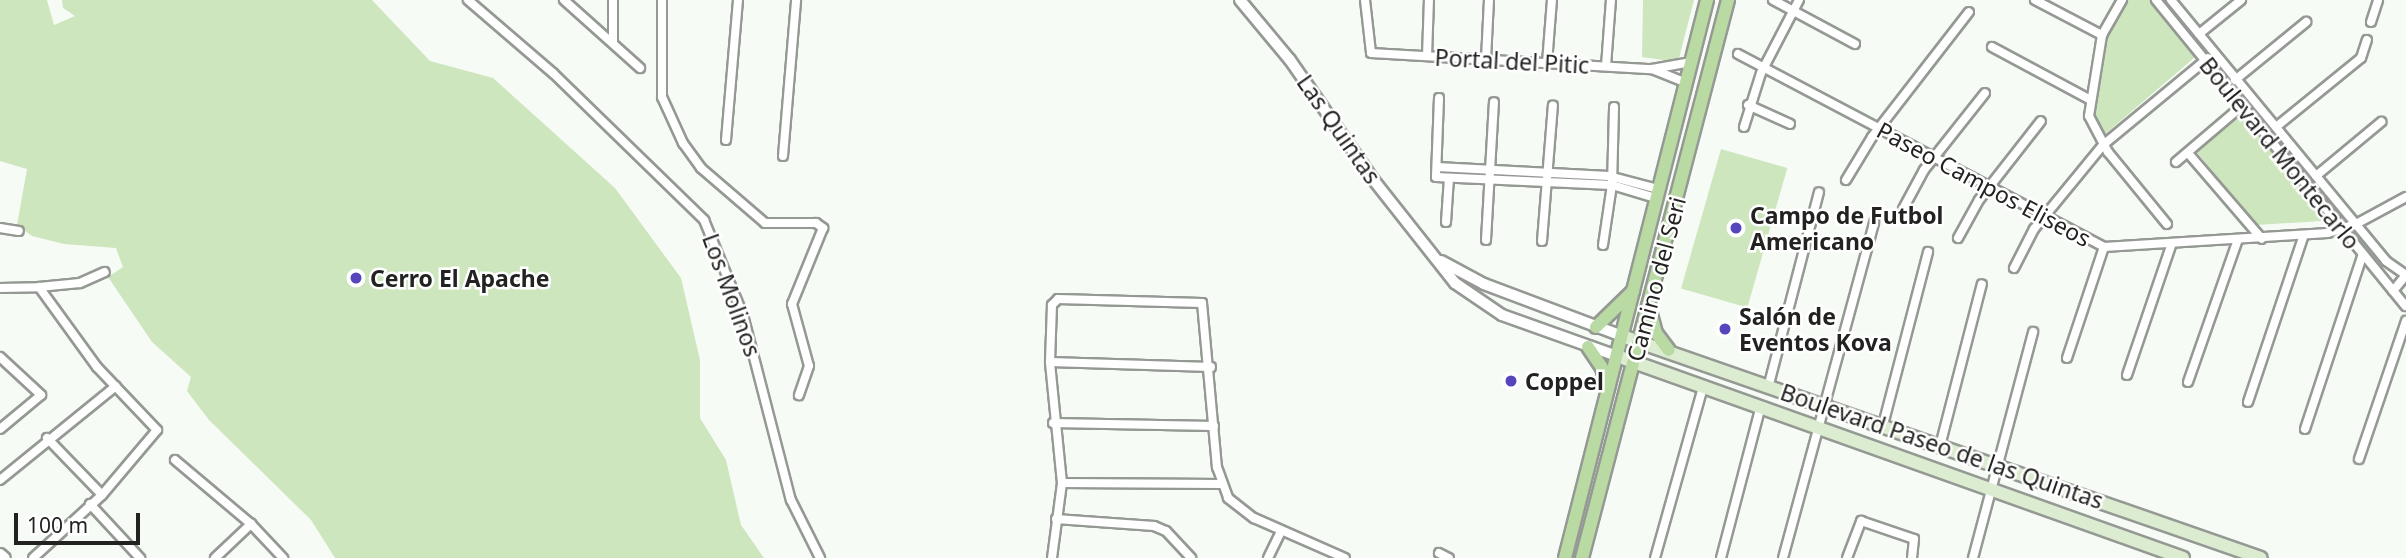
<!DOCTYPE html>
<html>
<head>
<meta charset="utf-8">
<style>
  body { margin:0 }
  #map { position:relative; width:2406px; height:558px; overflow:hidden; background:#f7fbf5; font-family:"Noto Sans",sans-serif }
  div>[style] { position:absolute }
  .green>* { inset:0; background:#cde6be; transform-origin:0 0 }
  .roads { filter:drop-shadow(2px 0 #959994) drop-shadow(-2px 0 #959994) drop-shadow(0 2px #959994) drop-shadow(0 -2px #959994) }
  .minor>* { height:8px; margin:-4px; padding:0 4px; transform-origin:4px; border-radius:4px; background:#fff }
  .tertiary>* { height:10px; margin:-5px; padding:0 5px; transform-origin:5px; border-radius:5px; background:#fff }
  .secondary>* { height:12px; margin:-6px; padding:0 6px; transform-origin:6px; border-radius:6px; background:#dcecd1 }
  .primary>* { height:12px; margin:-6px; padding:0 6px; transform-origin:6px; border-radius:6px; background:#b9daa3 }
  .dots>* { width:19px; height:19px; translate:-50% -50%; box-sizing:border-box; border:4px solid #fff; border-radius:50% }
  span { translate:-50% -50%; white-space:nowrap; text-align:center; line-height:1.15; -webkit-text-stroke:5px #fff; paint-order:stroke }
  .street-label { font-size:23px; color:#222321 }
  .poi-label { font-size:23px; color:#222321; font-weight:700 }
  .left { translate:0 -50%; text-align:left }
  .scale { position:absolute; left:14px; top:513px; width:126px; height:32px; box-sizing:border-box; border:4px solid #222321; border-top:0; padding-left:9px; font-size:21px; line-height:24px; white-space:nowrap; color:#222321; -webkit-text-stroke:5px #fff; paint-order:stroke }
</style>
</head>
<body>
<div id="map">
  <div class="green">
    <i style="clip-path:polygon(0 0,47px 0,54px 25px,75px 16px,63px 8px,62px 0,372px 0,430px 61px,493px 78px,615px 188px,681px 278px,700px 360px,700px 418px,726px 460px,741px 525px,764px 558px,335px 558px,311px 520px,209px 420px,187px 391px,191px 377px,152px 342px,108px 277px,123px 267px,116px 248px,64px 244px,32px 236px,17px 225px,27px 169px,0 161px)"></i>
    <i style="clip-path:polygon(1643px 0,1694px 0,1678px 62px,1642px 57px)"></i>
    <i style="clip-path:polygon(2125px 0,2153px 0,2194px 52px,2194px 58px,2104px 135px,2098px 133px,2094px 116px,2101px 53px)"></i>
    <i style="clip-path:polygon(2239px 110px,2326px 214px,2322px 221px,2256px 225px,2196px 151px)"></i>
    <i style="left:1721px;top:149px;width:69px;height:145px;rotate:16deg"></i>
  </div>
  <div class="roads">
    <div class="minor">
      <i style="left:468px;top:0;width:112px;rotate:40.7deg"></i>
      <i style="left:553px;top:73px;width:211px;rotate:44.2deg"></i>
      <i style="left:704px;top:220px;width:103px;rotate:67.7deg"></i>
      <i style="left:743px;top:315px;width:191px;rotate:75.5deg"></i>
      <i style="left:791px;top:500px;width:65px;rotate:63.4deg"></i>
      <i style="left:564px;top:0;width:102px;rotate:41.8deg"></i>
      <i style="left:613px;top:0;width:42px;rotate:90deg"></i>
      <i style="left:662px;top:0;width:97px;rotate:90deg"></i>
      <i style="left:662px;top:97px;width:51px;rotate:65.5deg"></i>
      <i style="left:683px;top:143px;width:31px;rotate:54deg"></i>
      <i style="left:701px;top:168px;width:84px;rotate:40.7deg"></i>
      <i style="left:765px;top:223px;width:51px"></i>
      <i style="left:816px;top:223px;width:9px;rotate:36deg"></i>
      <i style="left:823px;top:228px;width:82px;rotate:112.2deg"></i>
      <i style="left:792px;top:304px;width:64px;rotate:74.7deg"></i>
      <i style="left:809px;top:366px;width:31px;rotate:109deg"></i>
      <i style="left:1365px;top:0;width:53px;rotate:83.5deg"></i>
      <i style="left:1371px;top:53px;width:281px;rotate:3.3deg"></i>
      <i style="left:1652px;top:69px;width:40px;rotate:-10deg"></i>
      <i style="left:1773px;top:0;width:93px;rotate:28.2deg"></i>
      <i style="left:2035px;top:0;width:76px;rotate:27.6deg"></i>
      <i style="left:2122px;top:0;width:40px;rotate:119.7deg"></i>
      <i style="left:2102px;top:35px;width:82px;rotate:99.1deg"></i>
      <i style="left:2089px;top:116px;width:41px;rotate:62.2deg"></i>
      <i style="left:2108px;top:152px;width:93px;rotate:50.7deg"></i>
      <i style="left:2156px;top:0;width:395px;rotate:50.8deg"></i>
      <i style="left:2171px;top:0;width:338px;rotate:50.5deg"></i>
      <i style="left:2386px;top:261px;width:24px;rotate:35deg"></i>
      <i style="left:2371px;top:22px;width:23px;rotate:-72deg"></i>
      <i style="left:2199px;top:34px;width:54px;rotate:-39deg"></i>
      <i style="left:1992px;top:47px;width:110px;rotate:28.2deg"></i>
      <i style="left:1738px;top:54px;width:414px;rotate:27.8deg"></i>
      <i style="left:2104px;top:247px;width:224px;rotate:-3.6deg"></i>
      <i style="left:2328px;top:233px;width:29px;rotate:-18deg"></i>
      <i style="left:2356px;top:224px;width:57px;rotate:-28.4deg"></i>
      <i style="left:1427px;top:56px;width:56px;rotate:-88deg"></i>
      <i style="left:1486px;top:59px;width:59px;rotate:-87.1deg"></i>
      <i style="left:1547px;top:63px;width:63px;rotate:-85.5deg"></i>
      <i style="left:1606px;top:66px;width:66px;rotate:-85.7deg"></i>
      <i style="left:1652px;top:69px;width:37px;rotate:22deg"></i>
      <i style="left:2235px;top:80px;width:92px;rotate:-39.2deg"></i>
      <i style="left:1439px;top:98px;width:79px;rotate:92.2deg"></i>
      <i style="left:1436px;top:177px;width:176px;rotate:2.6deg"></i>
      <i style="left:1612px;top:185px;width:46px;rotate:16.5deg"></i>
      <i style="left:1748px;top:105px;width:46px;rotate:24.3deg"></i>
      <i style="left:1744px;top:127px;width:57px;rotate:-72.5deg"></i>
      <i style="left:1761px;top:73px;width:82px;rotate:-62.5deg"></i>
      <i style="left:2276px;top:127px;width:109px;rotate:-39.1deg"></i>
      <i style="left:2361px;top:58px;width:19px;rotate:-72deg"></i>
      <i style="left:726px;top:140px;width:141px;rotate:-85.1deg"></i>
      <i style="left:2188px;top:153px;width:113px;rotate:49.3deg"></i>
      <i style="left:783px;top:156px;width:157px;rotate:-85.2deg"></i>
      <i style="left:2176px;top:162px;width:88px;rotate:-40.4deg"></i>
      <i style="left:1437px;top:167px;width:172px;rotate:3deg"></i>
      <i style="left:1609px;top:176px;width:51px;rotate:14.9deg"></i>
      <i style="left:2316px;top:176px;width:85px;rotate:-39.7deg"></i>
      <i style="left:1846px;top:180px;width:50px;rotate:-58.8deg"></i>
      <i style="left:1872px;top:137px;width:158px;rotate:-52.2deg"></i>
      <i style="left:1903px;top:209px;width:44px;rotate:-61.7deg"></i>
      <i style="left:1924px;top:170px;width:98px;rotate:-51.6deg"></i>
      <i style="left:1446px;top:222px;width:44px;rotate:-86.1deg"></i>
      <i style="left:0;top:228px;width:19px;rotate:9deg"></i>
      <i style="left:1958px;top:238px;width:43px;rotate:-61.1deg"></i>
      <i style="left:1979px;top:200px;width:100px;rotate:-51.9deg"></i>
      <i style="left:1486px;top:240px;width:138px;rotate:-86.7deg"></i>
      <i style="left:1542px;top:241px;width:136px;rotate:-85.4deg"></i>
      <i style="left:1603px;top:245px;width:61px;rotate:-81.5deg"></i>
      <i style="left:1612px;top:185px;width:78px;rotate:-88.5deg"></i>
      <i style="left:2014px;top:268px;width:44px;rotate:-62.9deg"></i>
      <i style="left:2034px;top:229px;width:109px;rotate:-50.6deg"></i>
      <i style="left:2103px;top:145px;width:136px;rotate:-39.6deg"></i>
      <i style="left:39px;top:287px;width:41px;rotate:-5.6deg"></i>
      <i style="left:80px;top:283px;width:27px;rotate:-24deg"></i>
      <i style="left:0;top:288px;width:39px;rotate:-1deg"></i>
      <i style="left:39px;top:287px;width:99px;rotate:54.1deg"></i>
      <i style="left:97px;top:367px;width:87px;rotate:46.4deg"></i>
      <i style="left:157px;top:430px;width:85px;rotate:130.2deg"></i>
      <i style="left:102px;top:495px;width:93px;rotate:137.6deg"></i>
      <i style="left:2393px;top:291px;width:21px;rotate:-51deg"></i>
      <i style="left:0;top:357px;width:56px;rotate:42.8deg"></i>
      <i style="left:41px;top:395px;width:53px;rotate:140.3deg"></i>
      <i style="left:2067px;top:358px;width:117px;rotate:-71.6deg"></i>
      <i style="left:1050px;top:362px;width:161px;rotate:1.8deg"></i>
      <i style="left:2127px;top:375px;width:139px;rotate:-71.2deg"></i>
      <i style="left:2188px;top:382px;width:151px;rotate:-70.7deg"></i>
      <i style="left:1769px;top:384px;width:198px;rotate:-75.4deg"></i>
      <i style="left:2248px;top:402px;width:176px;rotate:-71.5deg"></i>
      <i style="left:1053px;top:423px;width:161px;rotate:1.1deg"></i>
      <i style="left:1883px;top:425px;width:179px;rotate:-75.4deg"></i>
      <i style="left:2305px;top:429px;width:184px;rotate:-71.7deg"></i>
      <i style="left:47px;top:438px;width:79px;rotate:46deg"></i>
      <i style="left:1940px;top:446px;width:167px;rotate:-75.5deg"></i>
      <i style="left:2359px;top:459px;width:146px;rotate:-71.2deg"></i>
      <i style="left:175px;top:460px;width:99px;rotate:40.1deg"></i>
      <i style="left:251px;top:524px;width:47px;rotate:46.7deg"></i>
      <i style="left:0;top:480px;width:149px;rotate:-39deg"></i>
      <i style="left:1062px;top:483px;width:159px;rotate:0.4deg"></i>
      <i style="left:90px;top:504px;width:74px;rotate:47.2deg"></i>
      <i style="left:1056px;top:519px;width:98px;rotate:4.1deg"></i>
      <i style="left:1154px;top:526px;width:13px;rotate:23deg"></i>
      <i style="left:1166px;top:531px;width:37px;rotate:47deg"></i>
      <i style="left:1439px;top:553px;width:11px;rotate:27deg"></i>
      <i style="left:215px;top:558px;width:50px;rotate:-43.4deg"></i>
      <i style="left:1052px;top:558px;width:76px;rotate:-82.4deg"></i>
      <i style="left:1062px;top:483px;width:122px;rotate:-95.7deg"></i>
      <i style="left:1050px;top:362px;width:57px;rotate:-88deg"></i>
      <i style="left:1052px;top:305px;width:8px;rotate:-45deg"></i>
      <i style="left:1058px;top:299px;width:144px;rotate:1.6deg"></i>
      <i style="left:1202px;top:303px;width:165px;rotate:84.8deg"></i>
      <i style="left:1217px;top:467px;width:33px;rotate:70deg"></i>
      <i style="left:1228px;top:498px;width:33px;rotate:38deg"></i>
      <i style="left:1254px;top:518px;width:99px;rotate:23.7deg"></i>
      <i style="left:1268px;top:558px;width:30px;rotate:-64deg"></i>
      <i style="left:1655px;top:558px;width:178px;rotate:-74.3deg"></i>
      <i style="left:1721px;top:558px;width:157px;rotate:-75.3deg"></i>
      <i style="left:1783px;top:558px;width:348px;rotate:-74.8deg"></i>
      <i style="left:1847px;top:558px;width:40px;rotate:-69deg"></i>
      <i style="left:1861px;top:521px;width:56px;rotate:18.8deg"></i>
      <i style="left:1914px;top:539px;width:19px;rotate:96deg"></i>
      <i style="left:1973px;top:558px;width:234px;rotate:-75.1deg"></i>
    </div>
    <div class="tertiary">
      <i style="left:1240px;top:0;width:78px;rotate:50.2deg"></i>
      <i style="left:1290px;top:60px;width:144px;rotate:55.2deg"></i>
      <i style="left:1372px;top:178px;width:134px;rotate:51.7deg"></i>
      <i style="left:1455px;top:283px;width:57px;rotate:34.2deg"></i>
      <i style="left:1502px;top:315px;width:122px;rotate:19.6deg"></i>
      <i style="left:1441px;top:261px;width:49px;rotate:28.1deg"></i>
      <i style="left:1484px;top:284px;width:147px;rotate:20.6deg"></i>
      <i style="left:0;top:554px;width:6px;rotate:39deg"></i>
    </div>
    <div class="secondary">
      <i style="left:1622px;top:336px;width:676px;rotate:19.16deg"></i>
      <i style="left:1617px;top:356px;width:601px;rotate:19.64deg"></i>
    </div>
    <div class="primary">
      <i style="left:1649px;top:307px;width:27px;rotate:75deg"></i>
      <i style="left:1656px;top:333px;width:21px;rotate:53deg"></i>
      <i style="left:1596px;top:327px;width:52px;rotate:-44.2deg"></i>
      <i style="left:1588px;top:347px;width:25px;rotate:56deg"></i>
      <i style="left:1602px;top:368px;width:20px;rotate:72deg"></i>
      <i style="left:1565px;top:558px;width:576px;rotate:-75.72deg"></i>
      <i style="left:1582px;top:558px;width:577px;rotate:-75.34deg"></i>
    </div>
  </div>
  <div class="dots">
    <i style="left:1736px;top:228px;background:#5645bc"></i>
    <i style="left:356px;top:278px;background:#5645bc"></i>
    <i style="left:1725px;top:329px;background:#5645bc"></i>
    <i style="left:1511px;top:381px;background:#5645bc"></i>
  </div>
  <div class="street-label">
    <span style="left:1512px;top:61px;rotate:3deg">Portal del Pitic</span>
    <span style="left:1339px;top:129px;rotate:55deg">Las Quintas</span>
    <span style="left:2280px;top:153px;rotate:51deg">Boulevard Montecarlo</span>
    <span style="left:1984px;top:184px;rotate:28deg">Paseo Campos Eliseos</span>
    <span style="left:1656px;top:279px;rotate:-75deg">Camino del Seri</span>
    <span style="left:732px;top:295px;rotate:70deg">Los Molinos</span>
    <span style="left:1942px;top:446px;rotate:19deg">Boulevard Paseo de las Quintas</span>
  </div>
  <div class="poi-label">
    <span class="left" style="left:1750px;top:228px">Campo de Futbol<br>Americano</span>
    <span class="left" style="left:370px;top:278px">Cerro El Apache</span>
    <span class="left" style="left:1739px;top:329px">Salón de<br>Eventos Kova</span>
    <span class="left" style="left:1525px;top:381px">Coppel</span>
  </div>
  <div class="scale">100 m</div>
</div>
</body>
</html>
